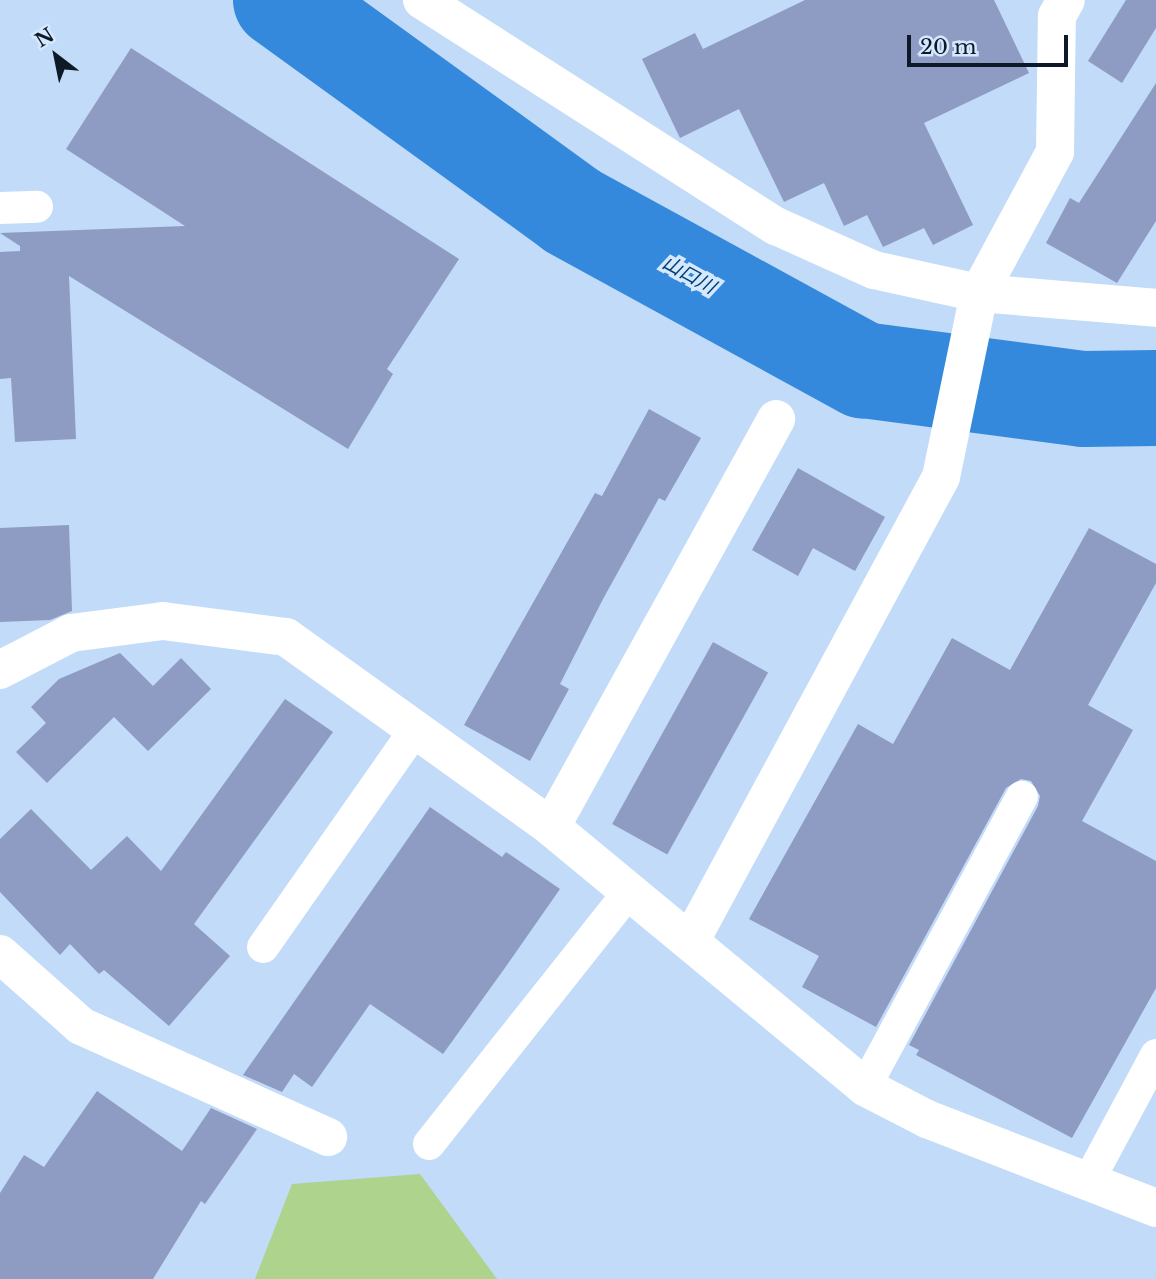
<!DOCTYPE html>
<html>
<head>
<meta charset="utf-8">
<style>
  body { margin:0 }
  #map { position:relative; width:1156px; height:1279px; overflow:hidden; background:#c1dbf9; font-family:"Libre Baskerville","Noto Sans JP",serif }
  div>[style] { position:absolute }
  .green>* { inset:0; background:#add38d }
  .river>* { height:96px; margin:-48px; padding:0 48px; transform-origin:48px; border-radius:48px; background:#3589dc }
  .building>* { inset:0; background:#8e9bc3; transform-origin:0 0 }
  .lane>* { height:32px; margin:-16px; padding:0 16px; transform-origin:16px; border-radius:16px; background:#fff }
  .street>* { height:38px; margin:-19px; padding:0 19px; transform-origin:19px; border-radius:19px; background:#fff }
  span { translate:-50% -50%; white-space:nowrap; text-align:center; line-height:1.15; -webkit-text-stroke:7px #d4e8fe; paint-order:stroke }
  .water-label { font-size:19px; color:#003d73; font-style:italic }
  .north { position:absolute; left:21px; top:21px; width:70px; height:70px; -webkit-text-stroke:5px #d4e8fe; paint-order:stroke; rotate:328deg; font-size:19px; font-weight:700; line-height:28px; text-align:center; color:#0d1926 }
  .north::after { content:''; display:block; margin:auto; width:24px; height:32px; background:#0d1926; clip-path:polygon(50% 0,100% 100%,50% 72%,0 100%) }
  .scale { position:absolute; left:907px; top:35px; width:161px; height:32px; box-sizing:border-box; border:4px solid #0d1926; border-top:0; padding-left:9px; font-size:21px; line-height:24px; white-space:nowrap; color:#0d1926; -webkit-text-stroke:5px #d4e8fe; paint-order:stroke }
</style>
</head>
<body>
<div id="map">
  <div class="green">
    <i style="clip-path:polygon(420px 1174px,497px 1279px,255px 1279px,292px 1184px)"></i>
  </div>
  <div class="river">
    <i style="left:281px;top:0;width:359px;rotate:35.9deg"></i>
    <i style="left:572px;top:211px;width:332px;rotate:28.7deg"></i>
    <i style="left:863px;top:370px;width:222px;rotate:7.5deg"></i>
    <i style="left:1083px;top:399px;width:73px;rotate:-0.8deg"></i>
  </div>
  <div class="building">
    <i style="clip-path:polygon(805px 0,994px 0,1029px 73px,924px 123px,973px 225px,933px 245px,924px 228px,883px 247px,867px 215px,844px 226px,824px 183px,784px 202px,739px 109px,680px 138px,642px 59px,695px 33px,703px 49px)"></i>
    <i style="clip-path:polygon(1126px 0,1156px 0,1156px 28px,1122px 83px,1088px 61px)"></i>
    <i style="clip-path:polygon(131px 48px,459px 259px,387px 369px,393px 374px,348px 449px,69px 276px,76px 439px,15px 442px,11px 378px,0 379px,0 252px,20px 251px,20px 246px,0 233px,185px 226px,66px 149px)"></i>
    <i style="clip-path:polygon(1156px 83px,1156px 221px,1117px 283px,1046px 243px,1070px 198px,1079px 203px)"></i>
    <i style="clip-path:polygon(649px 409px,701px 438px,665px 501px,659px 498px,603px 599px,560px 684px,569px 689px,530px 761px,464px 725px,595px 493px,602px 496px)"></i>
    <i style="clip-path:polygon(798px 468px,885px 517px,855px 571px,813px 548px,798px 576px,752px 550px)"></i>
    <i style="clip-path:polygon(69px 525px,72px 611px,50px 620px,0 622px,0 528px)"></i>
    <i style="clip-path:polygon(1089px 528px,1156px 564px,1156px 583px,1088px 705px,1133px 730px,1082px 821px,1156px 861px,1156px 988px,1072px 1138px,916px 1055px,919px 1050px,909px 1045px,1038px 806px,1040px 796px,1031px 781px,1021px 779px,1006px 788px,876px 1027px,802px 987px,819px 956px,749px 919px,858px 724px,893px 744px,952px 638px,1010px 670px)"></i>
    <i style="left:713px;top:642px;width:63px;height:208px;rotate:29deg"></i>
    <i style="clip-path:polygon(120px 653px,153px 686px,181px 658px,211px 689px,148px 751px,114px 717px,47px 783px,16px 752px,46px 723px,31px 707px,59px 679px)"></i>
    <i style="clip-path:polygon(285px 699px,333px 732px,194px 924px,230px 956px,169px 1026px,104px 970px,99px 974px,70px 944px,60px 955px,0 892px,0 839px,31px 809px,91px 870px,127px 836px,161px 871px)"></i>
    <i style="clip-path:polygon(430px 807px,502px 857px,506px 852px,560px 889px,507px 965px,443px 1054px,370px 1004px,312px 1087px,294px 1074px,282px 1092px,243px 1075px)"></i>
    <i style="clip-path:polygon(97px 1091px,182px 1151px,211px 1108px,257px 1129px,205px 1204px,201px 1201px,153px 1279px,0 1279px,0 1193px,24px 1155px,44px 1167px)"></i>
  </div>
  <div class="lane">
    <i style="left:0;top:208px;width:37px;rotate:-2deg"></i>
    <i style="left:263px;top:947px;width:264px;rotate:-55deg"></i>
    <i style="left:865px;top:1087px;width:330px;rotate:-61.6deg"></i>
    <i style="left:429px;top:1144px;width:324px;rotate:-51.6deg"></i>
    <i style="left:1088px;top:1182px;width:144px;rotate:-61.8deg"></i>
  </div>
  <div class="street">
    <i style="left:422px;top:0;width:420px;rotate:32.6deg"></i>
    <i style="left:776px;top:226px;width:107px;rotate:24.2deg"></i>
    <i style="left:874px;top:270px;width:107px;rotate:12.4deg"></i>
    <i style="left:979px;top:293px;width:178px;rotate:4.8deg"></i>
    <i style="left:0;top:670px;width:80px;rotate:-27.5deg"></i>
    <i style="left:71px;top:633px;width:93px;rotate:-7.4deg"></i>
    <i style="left:163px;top:621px;width:124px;rotate:7.4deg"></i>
    <i style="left:286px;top:637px;width:326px;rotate:35.6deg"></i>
    <i style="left:551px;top:827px;width:408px;rotate:39.6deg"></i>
    <i style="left:865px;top:1087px;width:70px;rotate:27.3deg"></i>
    <i style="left:927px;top:1119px;width:246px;rotate:21.2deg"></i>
    <i style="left:551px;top:827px;width:466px;rotate:-61.1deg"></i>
    <i style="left:691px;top:940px;width:526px;rotate:-61.63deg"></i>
    <i style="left:941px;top:477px;width:188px;rotate:-78.3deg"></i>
    <i style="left:979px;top:293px;width:160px;rotate:-61.7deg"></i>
    <i style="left:1055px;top:152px;width:136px;rotate:-89.2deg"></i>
    <i style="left:1057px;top:16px;width:18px;rotate:-61deg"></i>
    <i style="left:0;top:954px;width:108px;rotate:41.6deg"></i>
    <i style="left:81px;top:1026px;width:271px;rotate:24.2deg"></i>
  </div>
  <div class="water-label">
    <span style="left:689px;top:275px;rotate:29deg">山口川</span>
  </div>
  <div class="north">N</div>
  <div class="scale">20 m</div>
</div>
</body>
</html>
